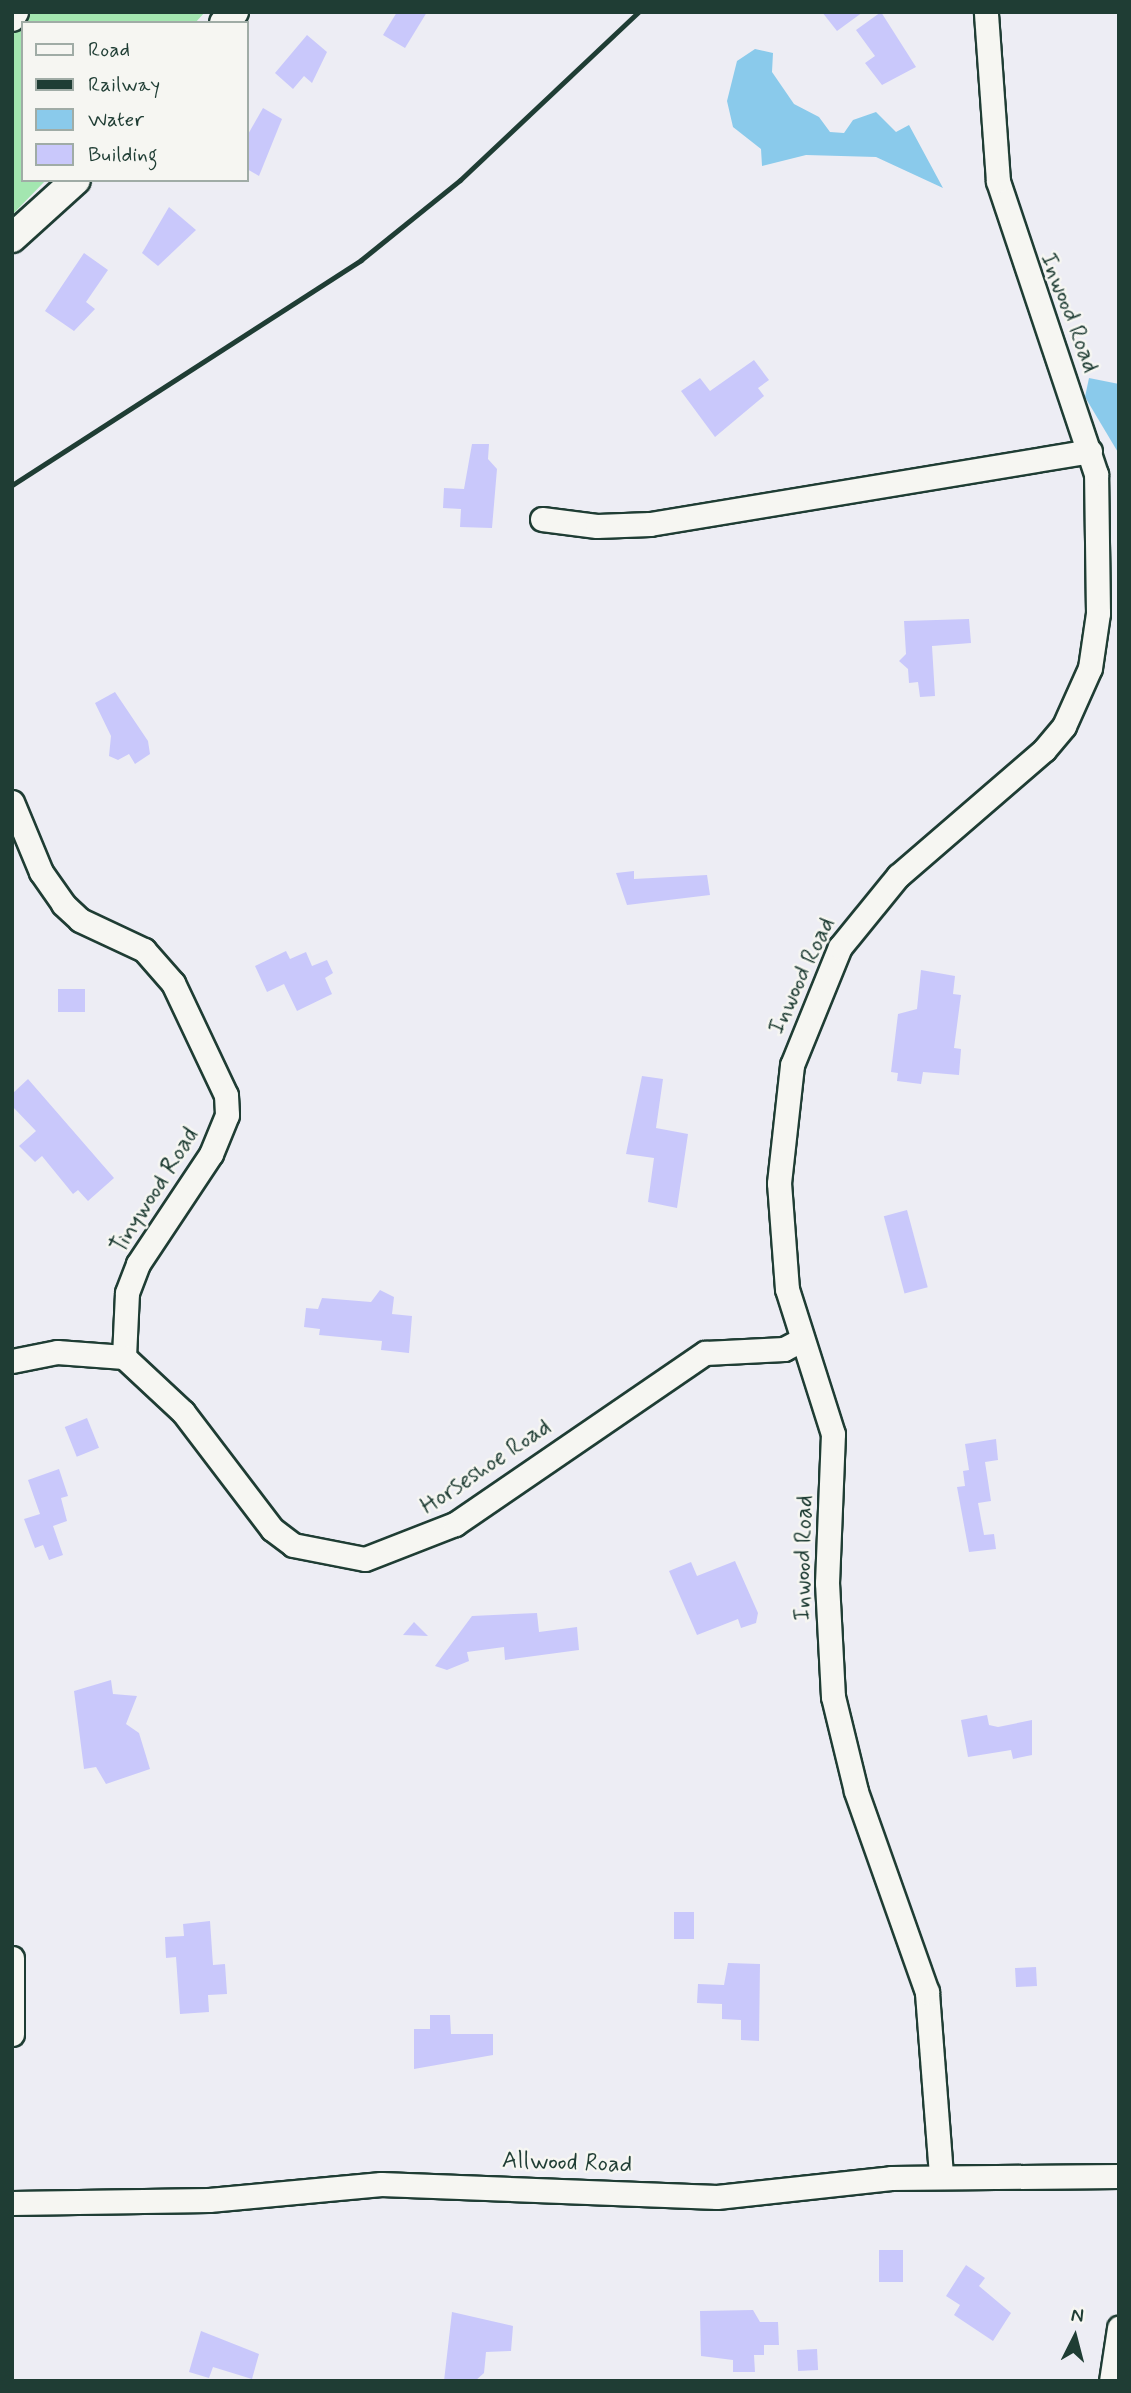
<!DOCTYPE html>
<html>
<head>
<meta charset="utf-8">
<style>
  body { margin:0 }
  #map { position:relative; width:1131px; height:2393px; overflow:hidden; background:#ededf4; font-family:Mynerve,sans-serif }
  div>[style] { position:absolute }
  .green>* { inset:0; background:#a3e6b0 }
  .water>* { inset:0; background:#8acaeb }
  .building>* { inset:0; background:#c9c8fb; transform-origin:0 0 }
  .roads { filter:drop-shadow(2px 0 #1f3d34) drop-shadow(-2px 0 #1f3d34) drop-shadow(0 2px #1f3d34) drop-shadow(0 -2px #1f3d34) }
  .minor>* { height:23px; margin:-11.5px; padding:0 11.5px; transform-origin:11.5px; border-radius:11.5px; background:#f6f6f2 }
  .major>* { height:28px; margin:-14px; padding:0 14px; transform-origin:14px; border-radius:14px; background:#f6f6f2 }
  .rail>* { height:5px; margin:-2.5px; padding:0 2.5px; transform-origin:2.5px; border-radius:2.5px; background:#1f3d34 }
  span { translate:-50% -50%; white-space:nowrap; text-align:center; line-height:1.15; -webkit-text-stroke:5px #f6f6f2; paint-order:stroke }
  .street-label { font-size:24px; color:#1f3d34 }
  .frame { position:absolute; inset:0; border:14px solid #1f3d34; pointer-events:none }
  .legend { position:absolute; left:21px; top:21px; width:228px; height:161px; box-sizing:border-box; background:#f6f6f2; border:2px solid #a0aca6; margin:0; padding:9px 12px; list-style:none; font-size:21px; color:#1f3d34 }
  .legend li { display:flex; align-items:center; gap:14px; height:35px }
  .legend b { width:35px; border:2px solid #a0aca6 }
  .north { position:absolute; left:1040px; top:2302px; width:70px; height:70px; -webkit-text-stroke:5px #f6f6f2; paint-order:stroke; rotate:6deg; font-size:19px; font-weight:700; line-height:28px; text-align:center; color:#1f3d34 }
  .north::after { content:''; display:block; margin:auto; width:24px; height:32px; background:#1f3d34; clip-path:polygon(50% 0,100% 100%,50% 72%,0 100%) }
</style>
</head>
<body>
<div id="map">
  <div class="green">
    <i style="clip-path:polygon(12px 12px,205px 12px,195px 23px,23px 23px,23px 180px,46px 180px,12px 215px)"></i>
  </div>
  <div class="water">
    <i style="clip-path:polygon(755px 49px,773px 53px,772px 72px,794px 104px,819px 117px,830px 132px,844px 133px,853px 120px,876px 112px,896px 132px,909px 125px,943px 188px,876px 157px,806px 155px,762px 166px,761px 149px,733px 127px,727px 101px,737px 61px)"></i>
    <i style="clip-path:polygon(1089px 378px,1119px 384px,1119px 454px,1085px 397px)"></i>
  </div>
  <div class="building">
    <i style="clip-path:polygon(397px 12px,427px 12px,405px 48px,383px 35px)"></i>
    <i style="clip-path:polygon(822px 12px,863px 12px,837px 31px)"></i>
    <i style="clip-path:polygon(881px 12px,916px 67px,882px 85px,865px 63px,875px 56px,856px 30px)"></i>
    <i style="clip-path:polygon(307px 35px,327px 52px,312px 83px,304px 76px,293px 89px,275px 73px)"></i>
    <i style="clip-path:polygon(263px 108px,282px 119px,259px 176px,247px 169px,247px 136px)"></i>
    <i style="clip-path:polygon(169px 207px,196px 230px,158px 266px,142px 253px)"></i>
    <i style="clip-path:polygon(84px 253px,108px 270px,86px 302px,95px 309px,74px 331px,45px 311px)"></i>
    <i style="clip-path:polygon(754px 360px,769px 380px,758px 388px,764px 396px,715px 437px,681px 391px,700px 378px,710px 391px)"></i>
    <i style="clip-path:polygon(472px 444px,489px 444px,488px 459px,497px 469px,492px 528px,460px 527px,461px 509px,443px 508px,444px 488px,464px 489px)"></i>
    <i style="clip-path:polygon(969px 619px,971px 643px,932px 646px,935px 696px,920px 697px,918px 682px,909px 683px,908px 669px,899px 661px,906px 654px,904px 621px)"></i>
    <i style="clip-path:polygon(115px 692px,148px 741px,150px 754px,135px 764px,129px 754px,118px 760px,109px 756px,111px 736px,95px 703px)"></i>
    <i style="clip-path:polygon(634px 871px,634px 879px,707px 875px,710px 895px,627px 905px,616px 873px)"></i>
    <i style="clip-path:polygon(286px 951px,290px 959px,306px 952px,312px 966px,327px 960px,333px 973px,325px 978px,332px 994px,297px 1011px,284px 984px,267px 992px,255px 966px)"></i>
    <i style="clip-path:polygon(921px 970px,955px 976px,953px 994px,961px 995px,954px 1048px,961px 1049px,959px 1075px,923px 1072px,921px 1084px,897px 1081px,898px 1073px,891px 1072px,898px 1014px,917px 1009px)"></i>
    <i style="left:58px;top:989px;width:27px;height:23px"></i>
    <i style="clip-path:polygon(642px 1076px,663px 1079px,656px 1128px,688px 1134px,677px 1208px,648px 1202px,654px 1158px,626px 1154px)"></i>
    <i style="clip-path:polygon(28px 1079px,114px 1178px,88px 1201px,78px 1190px,73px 1194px,42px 1156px,35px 1162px,19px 1146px,36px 1131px,12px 1106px,12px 1094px)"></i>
    <i style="left:907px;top:1210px;width:80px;height:24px;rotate:75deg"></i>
    <i style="clip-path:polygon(380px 1290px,394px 1297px,392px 1314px,412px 1316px,409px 1353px,381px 1350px,382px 1341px,319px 1335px,320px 1329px,304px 1327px,306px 1308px,318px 1309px,322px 1298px,371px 1302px)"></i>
    <i style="left:87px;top:1418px;width:32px;height:24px;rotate:68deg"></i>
    <i style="clip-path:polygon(996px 1439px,998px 1460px,985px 1462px,991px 1501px,978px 1503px,984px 1535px,994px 1534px,996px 1549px,969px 1552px,957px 1487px,965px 1486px,963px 1471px,969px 1470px,965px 1444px)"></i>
    <i style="clip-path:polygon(59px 1469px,68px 1496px,61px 1498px,67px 1521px,53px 1526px,63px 1555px,49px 1560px,43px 1545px,35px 1548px,24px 1519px,40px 1514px,28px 1480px)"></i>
    <i style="clip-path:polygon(735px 1561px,758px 1613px,756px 1623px,741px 1628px,738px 1619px,697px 1635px,669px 1571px,691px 1562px,697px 1576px)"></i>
    <i style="clip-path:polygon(537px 1613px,539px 1632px,577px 1627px,579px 1650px,505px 1660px,504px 1647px,467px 1652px,469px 1661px,447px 1670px,435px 1666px,472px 1616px)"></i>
    <i style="clip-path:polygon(414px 1622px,428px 1636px,403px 1635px)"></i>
    <i style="clip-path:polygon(111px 1680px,113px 1694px,137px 1696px,126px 1724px,139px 1733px,150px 1769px,106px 1784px,96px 1767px,84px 1769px,74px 1691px)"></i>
    <i style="clip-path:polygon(987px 1715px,989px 1725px,998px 1727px,1032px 1720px,1032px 1755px,1013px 1759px,1011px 1750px,968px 1757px,961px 1720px)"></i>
    <i style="left:674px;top:1912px;width:20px;height:27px"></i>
    <i style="clip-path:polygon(210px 1921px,213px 1965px,225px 1964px,227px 1994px,208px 1995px,209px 2012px,180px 2014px,176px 1957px,166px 1958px,165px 1937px,184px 1936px,183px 1924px)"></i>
    <i style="clip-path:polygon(728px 1963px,760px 1964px,759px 2041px,741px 2040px,741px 2020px,722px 2019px,722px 2004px,697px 2003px,698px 1984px,724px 1985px)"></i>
    <i style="left:1036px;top:1967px;width:19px;height:21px;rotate:87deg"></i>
    <i style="clip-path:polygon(430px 2015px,450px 2015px,451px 2034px,493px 2034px,493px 2055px,414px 2069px,414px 2029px,430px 2029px)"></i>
    <i style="left:879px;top:2250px;width:24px;height:32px"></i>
    <i style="clip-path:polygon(966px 2265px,985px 2278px,979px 2286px,1011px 2313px,993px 2341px,954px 2315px,960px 2305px,946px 2296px)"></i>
    <i style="clip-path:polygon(753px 2310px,760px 2322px,778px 2322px,779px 2345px,764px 2345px,764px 2355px,754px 2355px,755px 2372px,733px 2372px,733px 2360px,701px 2356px,700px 2311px)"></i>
    <i style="clip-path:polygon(452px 2312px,513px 2326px,511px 2351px,486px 2352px,484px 2373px,475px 2381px,444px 2381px)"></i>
    <i style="clip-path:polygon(201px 2331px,259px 2354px,252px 2379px,213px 2367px,209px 2378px,189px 2372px)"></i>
    <i style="left:817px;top:2349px;width:21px;height:20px;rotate:87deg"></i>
  </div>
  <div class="roads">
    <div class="minor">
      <i style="left:12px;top:19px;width:8px;rotate:-60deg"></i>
      <i style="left:542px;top:519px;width:55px;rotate:7.3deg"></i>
      <i style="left:597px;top:526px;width:53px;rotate:-2.2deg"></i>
      <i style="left:650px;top:524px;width:446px;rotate:-9.4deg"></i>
      <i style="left:12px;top:802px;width:76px;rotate:67.5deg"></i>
      <i style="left:41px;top:872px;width:39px;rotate:55deg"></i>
      <i style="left:63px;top:904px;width:23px;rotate:43deg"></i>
      <i style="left:80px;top:920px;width:71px;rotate:25.1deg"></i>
      <i style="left:144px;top:950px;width:44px;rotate:48.7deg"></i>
      <i style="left:173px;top:983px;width:124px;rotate:64.7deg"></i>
      <i style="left:226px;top:1095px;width:20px;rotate:87deg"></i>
      <i style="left:227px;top:1115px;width:42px;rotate:112.3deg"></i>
      <i style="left:211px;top:1154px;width:132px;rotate:123.6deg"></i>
      <i style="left:138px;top:1264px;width:31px;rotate:111deg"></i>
      <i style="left:127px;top:1293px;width:64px;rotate:92.7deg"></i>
      <i style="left:12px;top:1361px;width:46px;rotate:-11.3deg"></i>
      <i style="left:57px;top:1352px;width:67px;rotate:4.3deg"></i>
      <i style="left:124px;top:1357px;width:81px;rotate:43deg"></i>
      <i style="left:183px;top:1412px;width:147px;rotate:52.7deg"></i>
      <i style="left:272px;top:1529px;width:26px;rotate:37deg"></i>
      <i style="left:293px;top:1545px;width:73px;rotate:11deg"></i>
      <i style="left:365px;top:1559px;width:97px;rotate:-21.3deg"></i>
      <i style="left:455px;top:1524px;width:303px;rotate:-34.4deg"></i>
      <i style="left:705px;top:1353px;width:79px;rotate:-2.9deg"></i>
      <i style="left:784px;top:1349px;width:19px;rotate:-28deg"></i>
      <i style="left:12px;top:1958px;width:76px;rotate:90deg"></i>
      <i style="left:941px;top:2175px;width:184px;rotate:-94.4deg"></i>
      <i style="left:927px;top:1992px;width:213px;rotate:-109.5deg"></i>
      <i style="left:856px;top:1791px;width:97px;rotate:-103.7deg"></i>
      <i style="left:833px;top:1697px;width:114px;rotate:-93deg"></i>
      <i style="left:827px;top:1583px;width:149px;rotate:-87.7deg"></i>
      <i style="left:833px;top:1434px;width:152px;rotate:-107.6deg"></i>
      <i style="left:787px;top:1289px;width:106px;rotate:-94.3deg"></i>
      <i style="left:779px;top:1183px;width:119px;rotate:-83.7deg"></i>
      <i style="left:792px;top:1065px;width:127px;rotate:-67.9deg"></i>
      <i style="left:840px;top:947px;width:92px;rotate:-50.8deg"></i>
      <i style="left:898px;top:876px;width:193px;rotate:-40.8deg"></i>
      <i style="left:1044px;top:750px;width:31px;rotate:-50deg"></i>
      <i style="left:1064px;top:726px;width:64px;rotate:-65.9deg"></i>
      <i style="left:1090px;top:668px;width:56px;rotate:-81.7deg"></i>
      <i style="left:1098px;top:613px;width:139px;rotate:-90.8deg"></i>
      <i style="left:1096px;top:474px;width:309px;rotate:-108.5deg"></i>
      <i style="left:998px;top:181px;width:169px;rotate:-94.1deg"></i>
      <i style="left:12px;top:2203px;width:197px;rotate:-0.9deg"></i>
      <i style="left:209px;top:2200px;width:173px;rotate:-5.3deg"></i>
      <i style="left:381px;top:2184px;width:336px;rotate:2.2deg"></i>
      <i style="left:717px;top:2197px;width:175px;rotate:-6.2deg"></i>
      <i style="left:891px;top:2178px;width:228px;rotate:-0.5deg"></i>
      <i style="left:1111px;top:2381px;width:54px;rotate:-81.4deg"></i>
    </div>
    <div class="major">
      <i style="left:224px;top:23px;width:15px;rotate:-48deg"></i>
      <i style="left:12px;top:238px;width:86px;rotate:-42.2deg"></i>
    </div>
  </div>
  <div class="rail">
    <i style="left:12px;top:485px;width:415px;rotate:-32.8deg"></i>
    <i style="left:361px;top:260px;width:127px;rotate:-38.9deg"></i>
    <i style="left:460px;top:180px;width:245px;rotate:-43.3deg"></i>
  </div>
  <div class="street-label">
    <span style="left:1069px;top:313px;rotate:69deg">Inwood Road</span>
    <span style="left:802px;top:976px;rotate:-65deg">Inwood Road</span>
    <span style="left:155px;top:1191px;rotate:-58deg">Tinywood Road</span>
    <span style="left:486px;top:1467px;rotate:-34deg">Horseshoe Road</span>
    <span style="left:804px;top:1558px;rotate:-89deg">Inwood Road</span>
    <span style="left:567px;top:2163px;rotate:2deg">Allwood Road</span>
  </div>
  <div class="frame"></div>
  <ul class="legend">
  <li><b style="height:9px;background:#f6f6f2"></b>Road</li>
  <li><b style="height:9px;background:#1f3d34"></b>Railway</li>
  <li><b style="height:19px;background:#8acaeb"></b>Water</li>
  <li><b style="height:19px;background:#c9c8fb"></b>Building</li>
  </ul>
  <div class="north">N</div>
</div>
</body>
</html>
